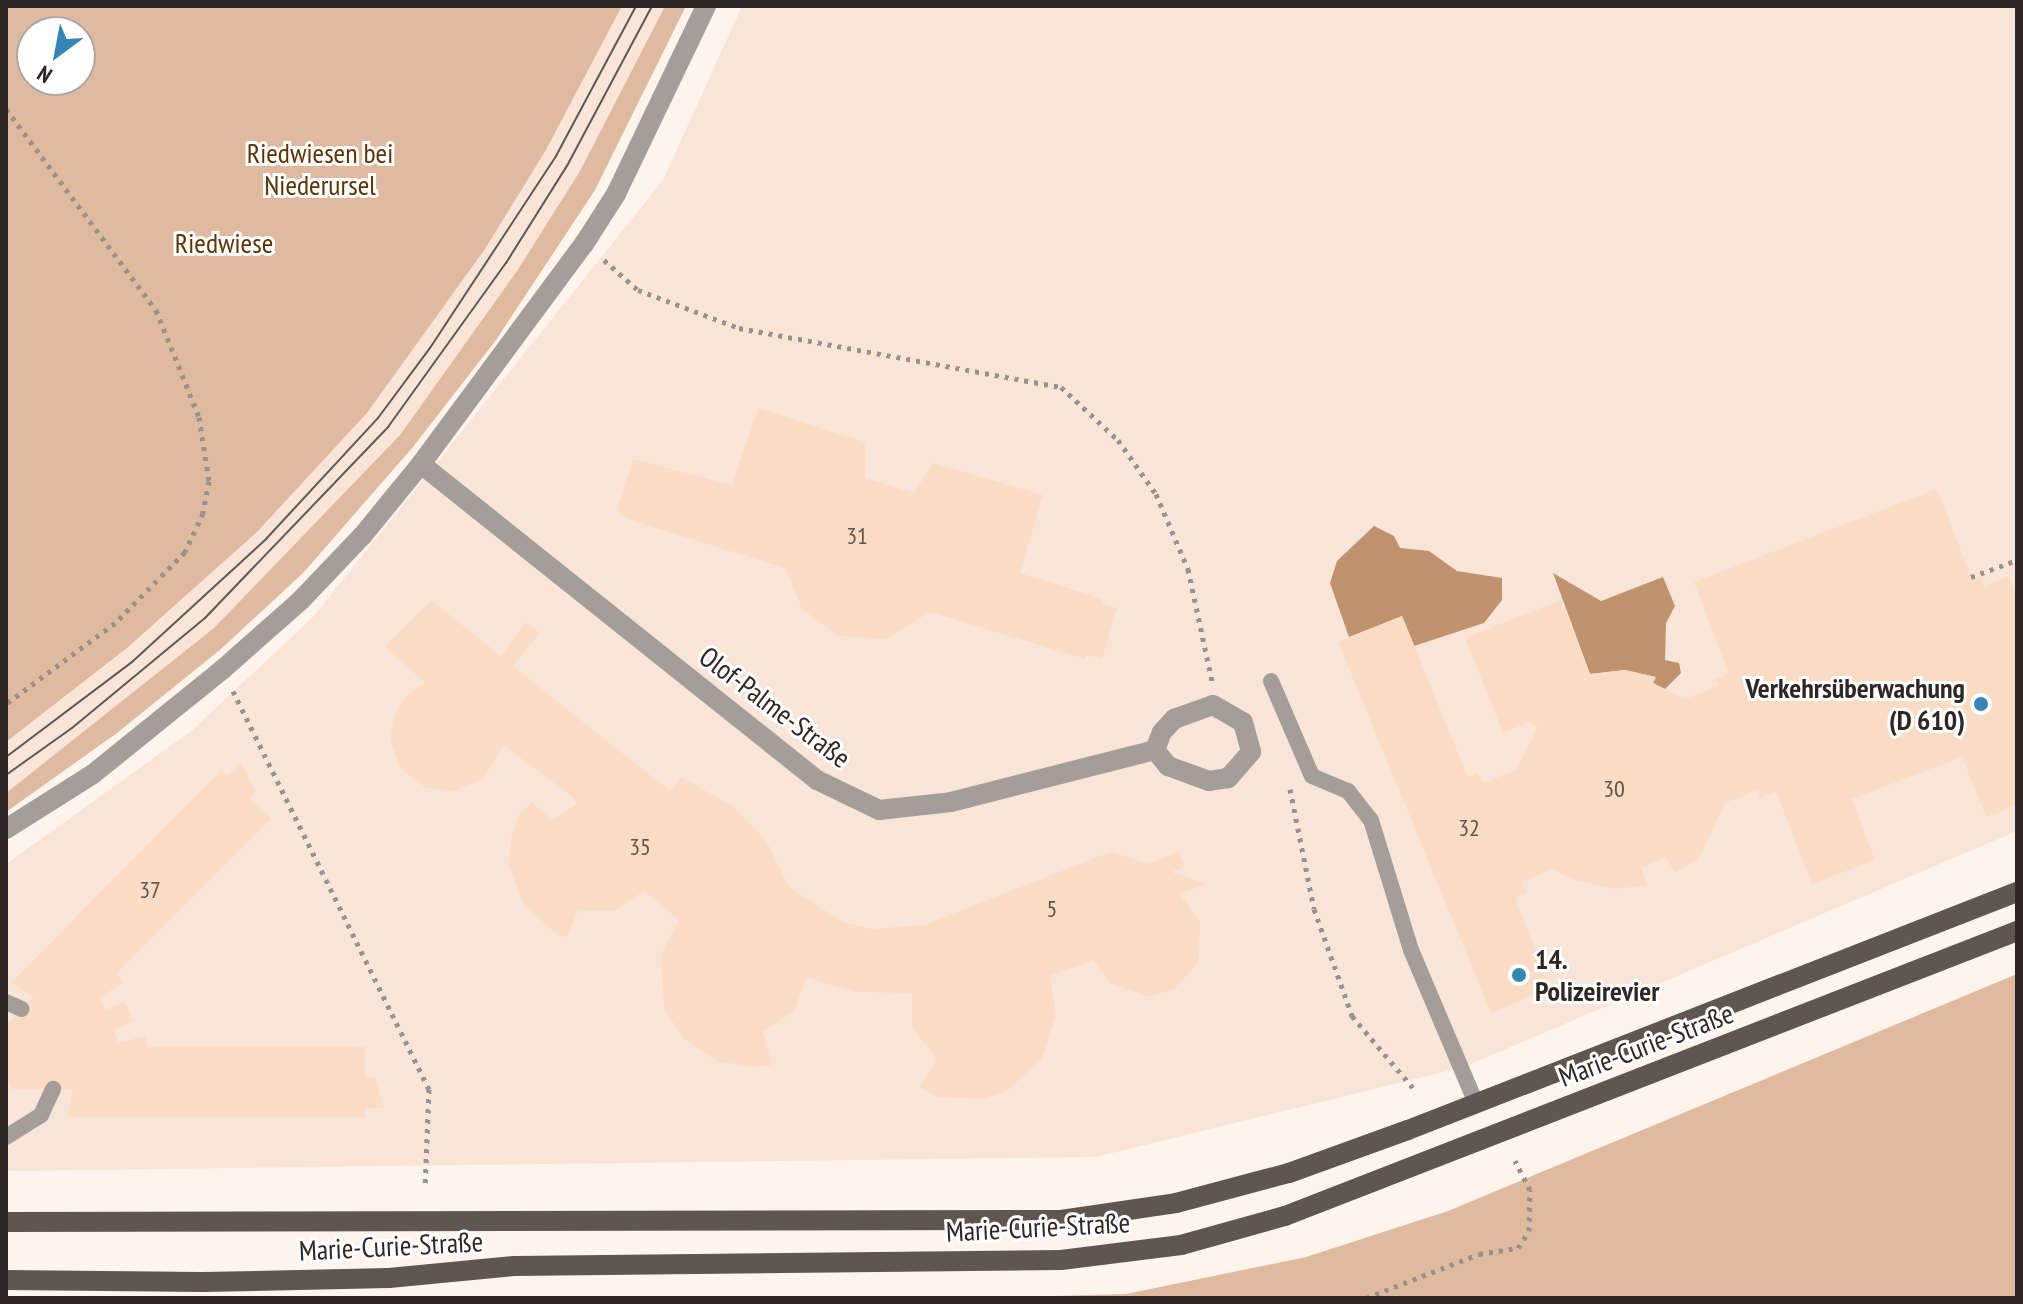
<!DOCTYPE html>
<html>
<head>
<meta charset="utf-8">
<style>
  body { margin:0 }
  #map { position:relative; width:2023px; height:1304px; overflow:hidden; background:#fff4ec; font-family:"PT Sans Narrow",sans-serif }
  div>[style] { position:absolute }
  .built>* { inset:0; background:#f9e5d7 }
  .green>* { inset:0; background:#dfba9e }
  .water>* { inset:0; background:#c0926e }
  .building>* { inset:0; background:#fadcc5 }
  .path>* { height:5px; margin-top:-2.5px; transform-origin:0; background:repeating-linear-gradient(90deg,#99918c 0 4px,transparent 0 10px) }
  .service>* { height:16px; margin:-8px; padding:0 8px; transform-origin:8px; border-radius:8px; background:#a39e9a }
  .minor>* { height:20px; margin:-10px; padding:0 10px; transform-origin:10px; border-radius:10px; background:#a39e9a }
  .tertiary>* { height:20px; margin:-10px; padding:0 10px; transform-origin:10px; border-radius:10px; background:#a39e9a }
  .primary>* { height:20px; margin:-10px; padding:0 10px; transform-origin:10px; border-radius:10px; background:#5f564f }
  .tram>* { height:2px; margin:-1px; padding:0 1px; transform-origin:1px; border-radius:1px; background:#5f5854 }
  .dots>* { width:22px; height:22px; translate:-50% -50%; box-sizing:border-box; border:4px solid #fff; border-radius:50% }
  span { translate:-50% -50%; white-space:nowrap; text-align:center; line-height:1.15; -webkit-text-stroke:6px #fff; paint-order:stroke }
  .number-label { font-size:24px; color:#60554d }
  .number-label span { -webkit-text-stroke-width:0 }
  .park-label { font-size:28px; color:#5f3304 }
  .poi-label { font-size:28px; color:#2d2825; font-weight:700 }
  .right { translate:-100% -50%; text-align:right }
  .left { translate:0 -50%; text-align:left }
  .street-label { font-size:28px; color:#2d2825 }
  .frame { position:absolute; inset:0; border:8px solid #2d2825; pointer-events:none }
  .north { position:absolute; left:16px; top:16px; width:80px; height:80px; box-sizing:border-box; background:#fff; border:2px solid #aba9a8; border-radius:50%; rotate:212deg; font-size:22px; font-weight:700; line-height:32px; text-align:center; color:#2d2825 }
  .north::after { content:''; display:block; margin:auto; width:28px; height:36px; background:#3585b7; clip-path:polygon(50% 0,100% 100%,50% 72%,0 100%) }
</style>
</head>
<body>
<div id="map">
  <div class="built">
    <i style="clip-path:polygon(622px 6px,665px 6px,580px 171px,517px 271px,400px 435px,214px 628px,6px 793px,6px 742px,126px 650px,257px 532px,367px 413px,485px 249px,546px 150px)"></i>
    <i style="clip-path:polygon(742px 6px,2017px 6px,2017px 831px,1464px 1067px,1096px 1157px,6px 1171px,6px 864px,190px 732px,313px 617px,663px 180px)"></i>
  </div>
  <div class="green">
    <i style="clip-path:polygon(evenodd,6px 6px,622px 6px,546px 150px,485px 249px,367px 413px,257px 532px,126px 649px,6px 742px,6px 6px,32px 32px,80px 32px,80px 80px,32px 80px,32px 32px)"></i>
    <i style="clip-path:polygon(665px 6px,686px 6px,595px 190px,496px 340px,413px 447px,304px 572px,221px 649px,117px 733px,6px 812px,6px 793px,214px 628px,400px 435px,517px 271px,580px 171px)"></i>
    <i style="clip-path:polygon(2017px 974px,2017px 1298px,984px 1298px,1126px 1294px,1306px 1257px,1448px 1211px)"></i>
  </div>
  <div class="water">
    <i style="clip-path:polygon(1374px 526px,1394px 536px,1400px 548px,1429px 551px,1457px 571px,1502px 578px,1502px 600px,1484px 623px,1414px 646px,1402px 616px,1349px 637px,1330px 583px,1337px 561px)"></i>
    <i style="clip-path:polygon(1553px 573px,1601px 601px,1663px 577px,1675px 606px,1666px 623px,1665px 660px,1679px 663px,1681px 673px,1665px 689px,1653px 683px,1655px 677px,1625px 670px,1590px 674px)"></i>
  </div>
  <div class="building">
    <i style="clip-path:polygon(758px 408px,865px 442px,865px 478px,914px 493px,933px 463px,1043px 495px,1020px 573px,1103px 599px,1102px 603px,1117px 608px,1102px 659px,1086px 655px,1085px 659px,930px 612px,887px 639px,838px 636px,802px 609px,785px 568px,630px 520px,617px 511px,633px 459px,732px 485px)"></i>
    <i style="clip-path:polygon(1937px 489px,1973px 581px,1981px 578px,1984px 586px,2009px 576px,2017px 597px,2017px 805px,1986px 817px,1962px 757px,1852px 799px,1875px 860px,1812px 884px,1776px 792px,1760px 798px,1758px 790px,1725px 803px,1698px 860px,1675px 872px,1665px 857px,1642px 868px,1647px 885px,1616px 889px,1574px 880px,1552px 869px,1522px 882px,1526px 893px,1515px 898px,1551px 988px,1491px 1013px,1338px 642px,1402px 616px,1468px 777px,1478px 773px,1483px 783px,1516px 770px,1538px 727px,1529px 722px,1503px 733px,1465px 638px,1561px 600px,1590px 674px,1625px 670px,1656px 677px,1653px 683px,1685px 699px,1718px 686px,1715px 679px,1729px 674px,1694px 582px)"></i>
    <i style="clip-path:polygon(431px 600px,501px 656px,526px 622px,540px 633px,513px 666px,670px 791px,681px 777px,733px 806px,767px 842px,789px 887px,843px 922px,871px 929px,924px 925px,1110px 852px,1149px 864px,1179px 851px,1185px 867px,1171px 872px,1207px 884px,1180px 894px,1200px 922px,1199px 962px,1174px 989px,1149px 997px,1109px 983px,1093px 960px,1050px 976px,1056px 1015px,1042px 1059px,1009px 1089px,986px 1099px,939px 1097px,919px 1087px,937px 1059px,912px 1028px,912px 993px,855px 992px,806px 977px,795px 1010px,763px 1032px,772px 1065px,754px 1067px,717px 1061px,683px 1038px,664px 1008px,661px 954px,679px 920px,644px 891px,614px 911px,578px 910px,568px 935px,560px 937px,524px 905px,509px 866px,511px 838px,520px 812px,532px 803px,553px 820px,576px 804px,573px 797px,503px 745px,484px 778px,455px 791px,426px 788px,400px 768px,390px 740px,394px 716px,406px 696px,425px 683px,385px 646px)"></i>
    <i style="clip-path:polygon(241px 762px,256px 792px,250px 798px,271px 819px,117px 973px,123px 983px,99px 998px,106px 1010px,124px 1001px,129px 1012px,133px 1022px,114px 1029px,118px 1043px,145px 1036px,148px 1047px,365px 1047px,365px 1077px,375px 1077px,384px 1108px,365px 1108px,365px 1117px,68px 1117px,73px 1089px,12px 1089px,6px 1078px,6px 1025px,34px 997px,11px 983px,221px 770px,227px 776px)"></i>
  </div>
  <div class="path">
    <i style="left:6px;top:109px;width:251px;rotate:53.3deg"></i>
    <i style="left:156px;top:310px;width:115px;rotate:68.1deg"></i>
    <i style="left:199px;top:417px;width:65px;rotate:81.1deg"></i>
    <i style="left:209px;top:481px;width:33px;rotate:101deg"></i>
    <i style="left:203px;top:513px;width:43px;rotate:114.8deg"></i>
    <i style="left:185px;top:552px;width:100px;rotate:134.6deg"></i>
    <i style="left:115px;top:623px;width:136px;rotate:143.4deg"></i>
    <i style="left:604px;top:260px;width:45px;rotate:41.4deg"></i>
    <i style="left:638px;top:290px;width:108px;rotate:20.6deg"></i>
    <i style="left:739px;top:328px;width:327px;rotate:10.4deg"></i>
    <i style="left:1061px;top:387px;width:78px;rotate:42.9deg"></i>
    <i style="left:1118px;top:440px;width:66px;rotate:54.9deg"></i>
    <i style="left:1156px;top:494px;width:82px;rotate:66.9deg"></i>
    <i style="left:1188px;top:569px;width:115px;rotate:77.9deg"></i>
    <i style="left:1971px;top:577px;width:49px;rotate:-20.3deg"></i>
    <i style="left:233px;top:691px;width:444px;rotate:63.8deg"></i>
    <i style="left:429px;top:1089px;width:99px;rotate:92.3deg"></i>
    <i style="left:1290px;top:789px;width:122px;rotate:78.7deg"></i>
    <i style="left:1314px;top:909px;width:114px;rotate:70.4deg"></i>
    <i style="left:1352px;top:1016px;width:94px;rotate:49.7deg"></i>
    <i style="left:1366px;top:1298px;width:121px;rotate:-21.3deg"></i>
    <i style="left:1479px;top:1254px;width:39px;rotate:-9deg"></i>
    <i style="left:1518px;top:1248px;width:20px;rotate:-57deg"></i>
    <i style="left:1529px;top:1231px;width:41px;rotate:-88.6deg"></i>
    <i style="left:1530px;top:1190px;width:33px;rotate:-117deg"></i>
  </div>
  <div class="service">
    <i style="left:1271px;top:681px;width:103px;rotate:66.7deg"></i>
    <i style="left:1312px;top:776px;width:39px;rotate:23deg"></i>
    <i style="left:1348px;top:791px;width:37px;rotate:52deg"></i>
    <i style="left:1371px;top:820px;width:136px;rotate:72.9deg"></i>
    <i style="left:1411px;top:950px;width:166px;rotate:67deg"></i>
    <i style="left:6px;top:1002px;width:17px;rotate:24deg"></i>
    <i style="left:6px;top:1137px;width:41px;rotate:-32.2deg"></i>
    <i style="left:41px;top:1115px;width:29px;rotate:-65deg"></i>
  </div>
  <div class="minor">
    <i style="left:421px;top:464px;width:507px;rotate:38.59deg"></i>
    <i style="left:817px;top:780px;width:69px;rotate:25.8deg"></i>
    <i style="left:879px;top:810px;width:72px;rotate:-6.3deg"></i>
    <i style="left:951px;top:802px;width:211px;rotate:-14.3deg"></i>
    <i style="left:1213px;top:705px;width:34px;rotate:30deg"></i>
    <i style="left:1243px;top:722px;width:31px;rotate:75deg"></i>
    <i style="left:1251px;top:752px;width:35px;rotate:131deg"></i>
    <i style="left:1228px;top:778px;width:19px;rotate:171deg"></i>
    <i style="left:1209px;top:781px;width:44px;rotate:-159.9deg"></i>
    <i style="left:1168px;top:766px;width:21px;rotate:-129deg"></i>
    <i style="left:1155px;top:750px;width:19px;rotate:-69deg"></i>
    <i style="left:1162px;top:732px;width:18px;rotate:-47deg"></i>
    <i style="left:1174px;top:719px;width:41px;rotate:-19.7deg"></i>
  </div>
  <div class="tertiary">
    <i style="left:6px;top:829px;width:103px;rotate:-32.3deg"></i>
    <i style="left:93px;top:774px;width:166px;rotate:-38.9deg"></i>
    <i style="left:222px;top:670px;width:106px;rotate:-41.5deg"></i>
    <i style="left:301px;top:600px;width:90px;rotate:-46.4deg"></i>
    <i style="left:363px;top:535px;width:92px;rotate:-50.8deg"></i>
    <i style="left:421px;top:464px;width:274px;rotate:-53.5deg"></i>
    <i style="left:584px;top:244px;width:59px;rotate:-57.4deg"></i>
    <i style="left:616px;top:194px;width:208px;rotate:-64.4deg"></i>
  </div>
  <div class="primary">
    <i style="left:6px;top:1222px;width:1055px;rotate:-0.11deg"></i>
    <i style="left:1061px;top:1220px;width:116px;rotate:-8.4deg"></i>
    <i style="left:1176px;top:1203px;width:117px;rotate:-14.9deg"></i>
    <i style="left:1289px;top:1173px;width:127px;rotate:-19.9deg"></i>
    <i style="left:1408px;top:1130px;width:654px;rotate:-21.35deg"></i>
    <i style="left:6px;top:1280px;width:197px;rotate:0.6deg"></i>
    <i style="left:203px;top:1282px;width:186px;rotate:-1.2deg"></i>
    <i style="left:389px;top:1278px;width:126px;rotate:-5.5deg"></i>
    <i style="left:514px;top:1266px;width:547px;rotate:-0.63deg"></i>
    <i style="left:1061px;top:1260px;width:121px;rotate:-7.1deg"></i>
    <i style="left:1181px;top:1245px;width:108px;rotate:-15.6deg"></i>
    <i style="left:1285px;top:1216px;width:786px;rotate:-21.27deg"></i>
  </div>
  <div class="tram">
    <i style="left:6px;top:757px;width:158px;rotate:-37deg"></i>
    <i style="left:132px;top:662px;width:182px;rotate:-42.5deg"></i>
    <i style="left:266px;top:539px;width:165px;rotate:-47.2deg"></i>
    <i style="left:378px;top:418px;width:87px;rotate:-53.4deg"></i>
    <i style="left:430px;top:348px;width:230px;rotate:-56.7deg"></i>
    <i style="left:556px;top:156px;width:170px;rotate:-61.9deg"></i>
    <i style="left:6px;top:775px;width:81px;rotate:-35.5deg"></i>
    <i style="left:72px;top:728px;width:173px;rotate:-39.6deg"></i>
    <i style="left:205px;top:618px;width:265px;rotate:-46.2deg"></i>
    <i style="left:388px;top:427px;width:202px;rotate:-54.3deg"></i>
    <i style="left:506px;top:263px;width:117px;rotate:-57.9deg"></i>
    <i style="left:568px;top:164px;width:179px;rotate:-62deg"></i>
  </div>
  <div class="dots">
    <i style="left:1981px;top:704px;background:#3585b7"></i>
    <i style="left:1519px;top:975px;background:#3585b7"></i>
  </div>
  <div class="number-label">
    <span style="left:857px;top:536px">31</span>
    <span style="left:1614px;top:789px">30</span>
    <span style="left:1469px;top:828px">32</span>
    <span style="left:640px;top:847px">35</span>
    <span style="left:150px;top:890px">37</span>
    <span style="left:1052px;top:909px">5</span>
  </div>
  <div class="park-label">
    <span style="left:320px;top:169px">Riedwiesen bei<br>Niederursel</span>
    <span style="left:224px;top:243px">Riedwiese</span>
  </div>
  <div class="poi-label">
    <span class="right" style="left:1965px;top:704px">Verkehrsüberwachung<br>(D 610)</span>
    <span class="left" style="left:1535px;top:975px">14.<br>Polizeirevier</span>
  </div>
  <div class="street-label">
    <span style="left:775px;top:707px;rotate:37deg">Olof-Palme-Straße</span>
    <span style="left:1646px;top:1045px;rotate:-21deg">Marie-Curie-Straße</span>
    <span style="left:1038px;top:1227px;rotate:-3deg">Marie-Curie-Straße</span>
    <span style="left:391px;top:1246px;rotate:-3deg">Marie-Curie-Straße</span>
  </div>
  <div class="frame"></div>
  <div class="north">N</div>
</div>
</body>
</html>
